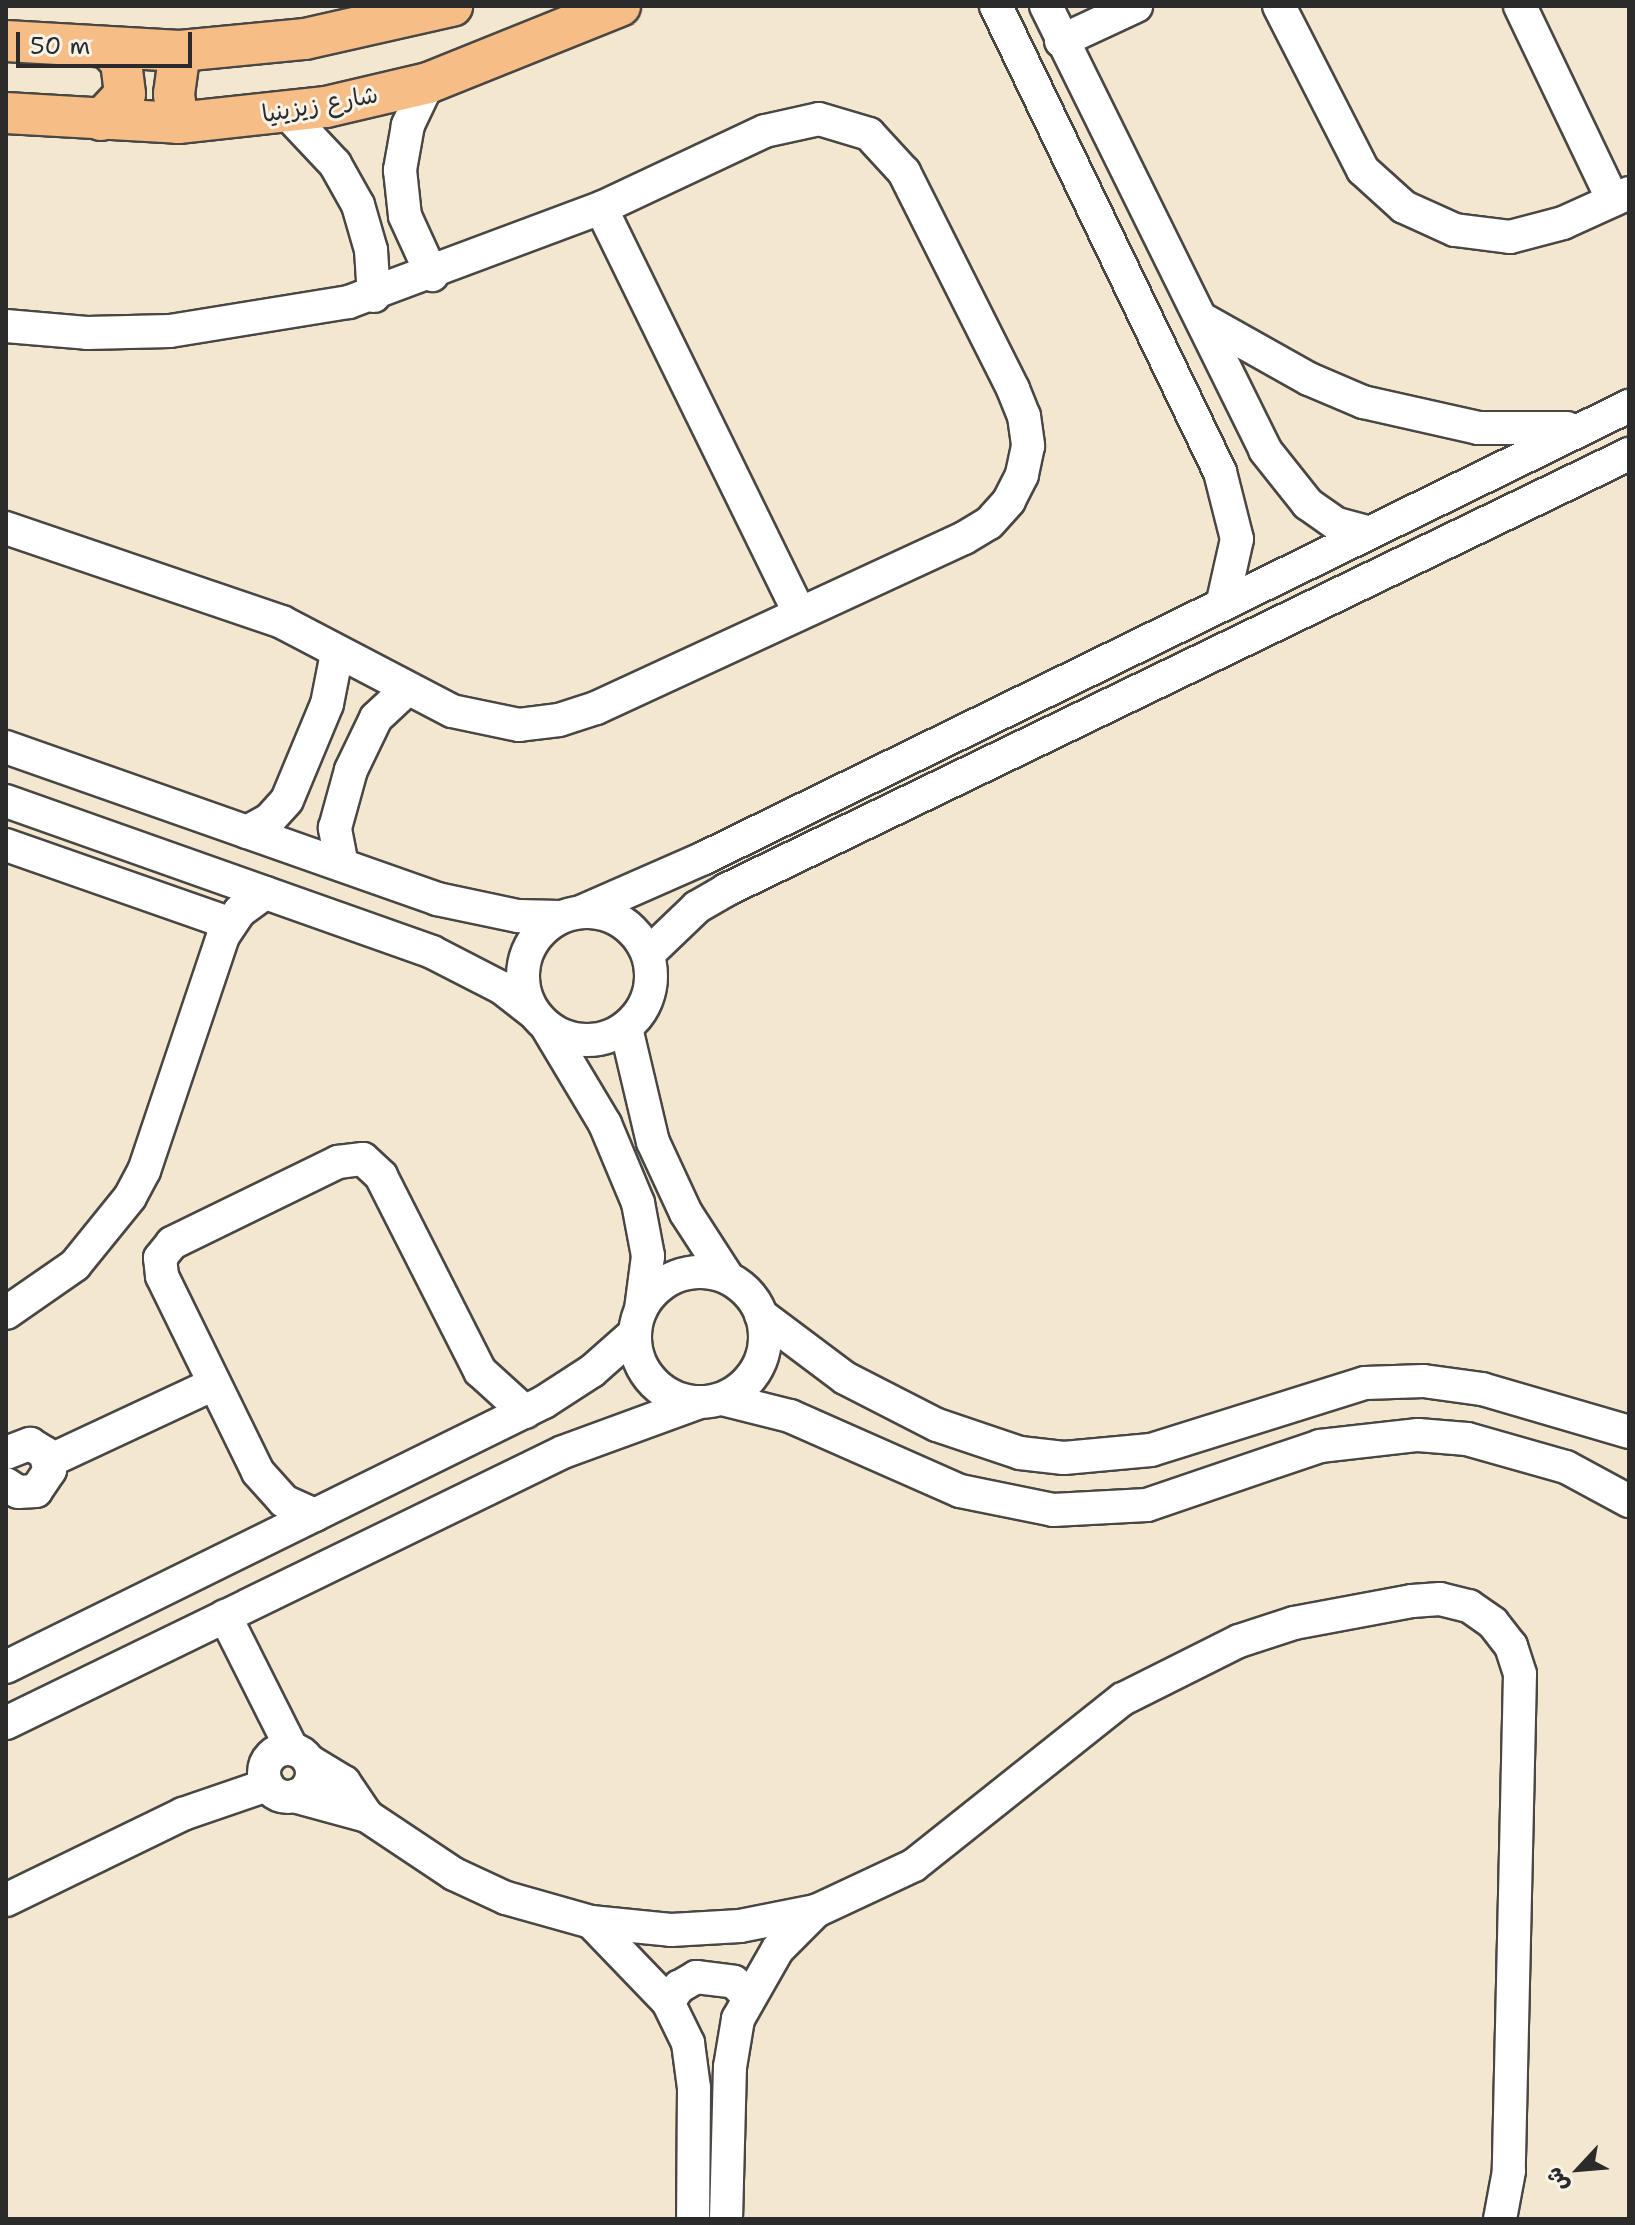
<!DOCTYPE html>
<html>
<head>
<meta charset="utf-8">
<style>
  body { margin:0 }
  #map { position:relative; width:1635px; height:2225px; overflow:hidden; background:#f3e7d0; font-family:"Shantell Sans","Playpen Sans Arabic",sans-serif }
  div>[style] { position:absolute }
  .roads { filter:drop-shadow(2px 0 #494744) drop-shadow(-2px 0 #494744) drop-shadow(0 2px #494744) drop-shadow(0 -2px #494744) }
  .minor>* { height:32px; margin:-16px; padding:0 16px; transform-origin:16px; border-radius:16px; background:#fff }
  .minor>.ring { margin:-16px; padding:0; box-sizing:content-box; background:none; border:32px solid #fff; border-radius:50% }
  .major>* { height:40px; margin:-20px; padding:0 20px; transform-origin:20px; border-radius:20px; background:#f6be86 }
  span { translate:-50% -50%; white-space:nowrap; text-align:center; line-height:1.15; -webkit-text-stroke:6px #f7f3e8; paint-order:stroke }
  .street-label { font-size:24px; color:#2b2b2b }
  .frame { position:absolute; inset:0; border:8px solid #2b2b2b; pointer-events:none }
  .north { position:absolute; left:1539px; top:2129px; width:80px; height:80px; -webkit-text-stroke:6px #f7f3e8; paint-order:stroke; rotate:244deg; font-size:22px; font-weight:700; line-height:32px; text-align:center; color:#2b2b2b }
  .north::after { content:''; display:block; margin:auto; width:28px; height:36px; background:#2b2b2b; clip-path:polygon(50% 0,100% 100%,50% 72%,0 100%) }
  .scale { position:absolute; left:16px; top:32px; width:176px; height:36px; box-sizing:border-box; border:4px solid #2b2b2b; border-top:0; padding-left:10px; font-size:24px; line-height:28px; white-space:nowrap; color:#2b2b2b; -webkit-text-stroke:6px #f7f3e8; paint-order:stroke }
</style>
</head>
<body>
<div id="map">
  <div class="roads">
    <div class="minor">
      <i style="left:996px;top:6px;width:517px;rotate:64.33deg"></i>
      <i style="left:1220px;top:472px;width:69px;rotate:75.8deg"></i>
      <i style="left:1237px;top:539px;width:64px;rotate:102.7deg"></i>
      <i style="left:1046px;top:6px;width:495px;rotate:63.7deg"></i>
      <i style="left:1265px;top:450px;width:69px;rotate:51.5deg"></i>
      <i style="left:1308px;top:504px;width:35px;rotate:35deg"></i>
      <i style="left:1337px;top:524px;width:30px;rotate:15deg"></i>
      <i style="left:1279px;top:6px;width:184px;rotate:62.9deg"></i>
      <i style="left:1363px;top:170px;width:55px;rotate:42.1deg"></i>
      <i style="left:1404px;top:207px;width:56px;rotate:24.3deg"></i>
      <i style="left:1455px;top:230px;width:55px;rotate:7.3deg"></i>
      <i style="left:1510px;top:237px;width:55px;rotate:-14.8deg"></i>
      <i style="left:1563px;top:223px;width:72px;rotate:-24.4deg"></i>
      <i style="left:1520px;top:6px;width:215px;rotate:64.4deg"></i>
      <i style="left:1061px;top:41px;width:83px;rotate:-25deg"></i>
      <i style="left:428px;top:83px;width:47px;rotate:115.5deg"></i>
      <i style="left:408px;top:125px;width:46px;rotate:100.1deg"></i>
      <i style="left:400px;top:170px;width:46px;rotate:83.8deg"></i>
      <i style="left:405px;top:216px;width:65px;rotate:65.4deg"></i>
      <i style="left:287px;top:113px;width:70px;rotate:46.7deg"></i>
      <i style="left:335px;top:164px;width:47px;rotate:60.7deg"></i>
      <i style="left:358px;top:205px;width:47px;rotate:73.9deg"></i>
      <i style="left:371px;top:250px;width:46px;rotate:86.3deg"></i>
      <i style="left:601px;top:208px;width:450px;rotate:63.9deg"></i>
      <i style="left:1202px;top:319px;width:123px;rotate:29.3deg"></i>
      <i style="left:1309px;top:379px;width:59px;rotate:23.1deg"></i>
      <i style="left:1363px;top:402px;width:118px;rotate:12.7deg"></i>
      <i style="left:1478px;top:428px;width:89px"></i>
      <i style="left:6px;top:326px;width:81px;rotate:4.9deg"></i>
      <i style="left:87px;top:333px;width:83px;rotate:-1.4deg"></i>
      <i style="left:170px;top:331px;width:181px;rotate:-9.2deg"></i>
      <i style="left:349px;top:302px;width:269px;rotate:-20.5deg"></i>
      <i style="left:601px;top:208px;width:181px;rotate:-25.2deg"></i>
      <i style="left:765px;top:131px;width:55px;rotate:-12.5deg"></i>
      <i style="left:819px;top:119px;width:52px;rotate:16.7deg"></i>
      <i style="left:869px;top:134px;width:52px;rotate:47.4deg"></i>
      <i style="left:904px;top:172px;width:243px;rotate:63.3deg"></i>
      <i style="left:1013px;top:389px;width:29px;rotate:68deg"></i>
      <i style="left:1024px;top:416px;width:30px;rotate:82deg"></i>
      <i style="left:1028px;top:446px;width:30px;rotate:102deg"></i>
      <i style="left:1022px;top:475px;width:29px;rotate:117deg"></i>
      <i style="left:1009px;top:501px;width:30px;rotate:132deg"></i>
      <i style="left:989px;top:523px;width:29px;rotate:149deg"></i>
      <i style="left:964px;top:538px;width:405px;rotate:155.2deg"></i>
      <i style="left:596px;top:708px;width:39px;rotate:162deg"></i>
      <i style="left:559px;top:720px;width:40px;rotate:172.9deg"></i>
      <i style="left:519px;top:725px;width:68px;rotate:-168.2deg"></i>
      <i style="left:452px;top:711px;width:192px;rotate:-152.4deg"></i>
      <i style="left:282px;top:622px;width:292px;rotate:-161.2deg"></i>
      <i style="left:6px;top:747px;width:457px;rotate:19.4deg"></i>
      <i style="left:437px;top:899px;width:83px;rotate:11.9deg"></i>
      <i style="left:518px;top:916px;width:42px;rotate:1.4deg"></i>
      <i style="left:6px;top:801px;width:452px;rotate:19.5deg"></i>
      <i style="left:432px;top:952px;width:79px;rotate:27.2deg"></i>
      <i style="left:502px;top:988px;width:39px;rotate:38deg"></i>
      <i style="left:247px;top:832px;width:26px;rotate:-29deg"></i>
      <i style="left:270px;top:819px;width:25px;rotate:-48deg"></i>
      <i style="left:287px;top:800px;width:104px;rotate:-67.4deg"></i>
      <i style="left:327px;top:704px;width:52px;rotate:-78.9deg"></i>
      <i style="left:6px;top:845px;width:230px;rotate:19.3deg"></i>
      <i style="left:342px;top:865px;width:38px;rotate:-101deg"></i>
      <i style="left:335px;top:828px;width:60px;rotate:-74.6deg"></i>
      <i style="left:351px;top:770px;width:58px;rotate:-64.3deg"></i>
      <i style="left:376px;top:718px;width:41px;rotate:-43deg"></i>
      <i class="ring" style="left:523px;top:912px;width:96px;height:96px"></i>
      <i style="left:581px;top:912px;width:134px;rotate:-23.7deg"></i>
      <i style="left:704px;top:858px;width:1030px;rotate:-26.04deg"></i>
      <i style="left:648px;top:954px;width:68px;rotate:-43.8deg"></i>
      <i style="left:697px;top:907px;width:34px;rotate:-30deg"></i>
      <i style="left:726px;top:890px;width:1003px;rotate:-25.77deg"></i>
      <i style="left:547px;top:1027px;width:113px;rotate:59.1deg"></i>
      <i style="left:605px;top:1124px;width:86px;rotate:67.3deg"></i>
      <i style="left:638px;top:1203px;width:54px;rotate:79.3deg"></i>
      <i style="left:648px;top:1256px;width:53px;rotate:97.5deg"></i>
      <i style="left:626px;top:1028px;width:117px;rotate:76.7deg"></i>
      <i style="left:653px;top:1142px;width:78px;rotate:65.1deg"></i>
      <i style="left:686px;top:1213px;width:77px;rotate:57.1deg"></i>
      <i class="ring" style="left:635px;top:1272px;width:98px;height:98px"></i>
      <i style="left:6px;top:1313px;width:84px;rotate:-34.8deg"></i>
      <i style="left:75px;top:1265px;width:87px;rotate:-51deg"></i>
      <i style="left:130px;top:1197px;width:30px;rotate:-62deg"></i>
      <i style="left:144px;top:1171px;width:248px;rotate:-71.4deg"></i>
      <i style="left:223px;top:936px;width:30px;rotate:-56deg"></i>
      <i style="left:240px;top:911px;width:31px;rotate:-36deg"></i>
      <i style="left:761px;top:1315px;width:105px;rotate:36.9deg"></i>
      <i style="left:845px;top:1378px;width:103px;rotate:27.1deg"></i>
      <i style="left:937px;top:1425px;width:88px;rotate:18.6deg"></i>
      <i style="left:1020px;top:1453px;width:44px;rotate:6.5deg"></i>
      <i style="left:1064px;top:1458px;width:87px;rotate:-5.3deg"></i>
      <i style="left:1151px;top:1450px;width:224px;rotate:-17.4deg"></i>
      <i style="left:1365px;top:1383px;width:59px;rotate:-1.9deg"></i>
      <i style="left:1424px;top:1381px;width:59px;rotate:7.9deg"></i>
      <i style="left:1482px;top:1389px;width:153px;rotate:16.3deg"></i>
      <i style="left:722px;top:1399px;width:70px;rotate:14deg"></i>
      <i style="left:790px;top:1416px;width:186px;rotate:23.8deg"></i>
      <i style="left:960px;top:1491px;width:95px;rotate:11.5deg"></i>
      <i style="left:1053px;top:1510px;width:94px;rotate:-3deg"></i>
      <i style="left:1147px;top:1505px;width:183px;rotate:-18.8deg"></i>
      <i style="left:1320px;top:1446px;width:99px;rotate:-6.4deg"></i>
      <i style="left:1418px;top:1435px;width:49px;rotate:4.7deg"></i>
      <i style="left:1467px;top:1439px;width:103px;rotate:15.8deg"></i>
      <i style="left:1566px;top:1467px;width:72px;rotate:28.4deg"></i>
      <i style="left:6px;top:1453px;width:26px;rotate:-21deg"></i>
      <i style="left:30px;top:1444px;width:17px;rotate:31deg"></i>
      <i style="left:45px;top:1453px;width:18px;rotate:74deg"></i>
      <i style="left:50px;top:1470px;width:25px;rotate:124deg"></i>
      <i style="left:36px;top:1491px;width:18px;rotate:177deg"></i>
      <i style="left:18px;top:1492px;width:14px;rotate:-146deg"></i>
      <i style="left:49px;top:1461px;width:182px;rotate:-25deg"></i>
      <i style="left:315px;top:1515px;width:34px;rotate:-156deg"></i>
      <i style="left:284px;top:1501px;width:39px;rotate:-132deg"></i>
      <i style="left:258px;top:1472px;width:218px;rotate:-116.1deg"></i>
      <i style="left:162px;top:1276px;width:18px;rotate:-96deg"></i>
      <i style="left:160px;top:1258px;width:19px;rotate:-51deg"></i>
      <i style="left:172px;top:1243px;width:185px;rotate:-26deg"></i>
      <i style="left:338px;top:1162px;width:25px;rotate:-7deg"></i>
      <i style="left:363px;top:1159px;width:25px;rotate:43deg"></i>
      <i style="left:381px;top:1176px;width:219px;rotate:63.1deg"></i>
      <i style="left:480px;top:1371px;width:61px;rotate:42.3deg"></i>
      <i style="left:225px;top:1616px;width:149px;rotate:63.3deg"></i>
      <i style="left:6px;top:1667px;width:600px;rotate:-26.22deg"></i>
      <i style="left:544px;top:1402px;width:57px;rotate:-32.9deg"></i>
      <i style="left:592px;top:1371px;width:57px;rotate:-41.5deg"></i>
      <i style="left:6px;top:1723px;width:619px;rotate:-25.94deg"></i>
      <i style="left:563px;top:1452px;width:143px;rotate:-20.1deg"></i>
      <i class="ring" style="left:264px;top:1749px;width:16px;height:16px"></i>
      <i style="left:309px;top:1761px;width:41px;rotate:31deg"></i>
      <i style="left:344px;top:1782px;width:41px;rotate:55.9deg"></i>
      <i style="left:294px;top:1796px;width:76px;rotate:15.3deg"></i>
      <i style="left:367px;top:1816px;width:105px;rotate:33.7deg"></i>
      <i style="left:454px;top:1874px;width:57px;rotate:24.8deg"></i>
      <i style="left:506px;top:1898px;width:88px;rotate:15.8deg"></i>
      <i style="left:591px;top:1922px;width:80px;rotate:5.7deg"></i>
      <i style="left:671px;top:1930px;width:69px;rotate:-3.3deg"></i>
      <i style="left:740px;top:1926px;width:77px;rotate:-11.2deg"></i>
      <i style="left:816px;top:1911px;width:108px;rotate:-25.1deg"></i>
      <i style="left:914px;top:1865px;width:267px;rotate:-38.5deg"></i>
      <i style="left:1123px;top:1699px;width:130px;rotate:-26.6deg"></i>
      <i style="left:1239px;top:1641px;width:58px;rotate:-18.1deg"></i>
      <i style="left:1294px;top:1623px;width:120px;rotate:-10.6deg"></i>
      <i style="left:1412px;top:1601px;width:28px;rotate:-4deg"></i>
      <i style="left:1440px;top:1599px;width:30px;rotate:14deg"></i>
      <i style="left:1469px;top:1606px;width:29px;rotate:35deg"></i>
      <i style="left:1493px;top:1623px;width:29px;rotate:52deg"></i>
      <i style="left:1511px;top:1646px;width:29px;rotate:72deg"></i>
      <i style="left:1520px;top:1674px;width:497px;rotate:91.3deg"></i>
      <i style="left:1509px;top:2171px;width:49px;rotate:100.6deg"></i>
      <i style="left:6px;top:1900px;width:197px;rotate:-25.9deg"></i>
      <i style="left:183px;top:1814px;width:89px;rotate:-19deg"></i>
      <i style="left:591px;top:1922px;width:111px;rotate:46.1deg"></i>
      <i style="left:668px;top:2002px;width:46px;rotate:64deg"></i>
      <i style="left:688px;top:2043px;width:45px;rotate:82.4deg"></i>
      <i style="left:694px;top:2088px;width:131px;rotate:90.4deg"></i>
      <i style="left:668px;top:2002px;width:19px;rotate:-54deg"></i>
      <i style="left:679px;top:1987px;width:20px;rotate:-30deg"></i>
      <i style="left:696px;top:1977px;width:38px;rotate:7deg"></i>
      <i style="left:734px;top:1982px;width:20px;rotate:45deg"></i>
      <i style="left:726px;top:2219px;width:152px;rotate:-88.5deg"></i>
      <i style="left:730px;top:2067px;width:49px;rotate:-80.5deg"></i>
      <i style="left:738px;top:2019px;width:81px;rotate:-60.3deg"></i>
      <i style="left:778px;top:1949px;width:54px;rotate:-45deg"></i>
    </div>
    <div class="major">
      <i style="left:6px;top:41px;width:174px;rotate:3.3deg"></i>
      <i style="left:180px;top:51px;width:126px;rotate:-5.5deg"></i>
      <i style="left:305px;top:39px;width:151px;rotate:-12.7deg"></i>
      <i style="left:6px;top:113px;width:172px;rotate:3.3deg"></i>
      <i style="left:178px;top:123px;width:149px;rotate:-6.2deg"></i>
      <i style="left:326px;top:107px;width:105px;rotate:-13.2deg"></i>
      <i style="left:428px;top:83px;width:207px;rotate:-21.9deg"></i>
      <i style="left:101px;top:120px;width:35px;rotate:-47deg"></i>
      <i style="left:125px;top:94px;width:32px;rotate:-97deg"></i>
      <i style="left:121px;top:62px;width:16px;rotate:-133deg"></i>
      <i style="left:178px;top:123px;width:29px;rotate:-98deg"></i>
      <i style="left:174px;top:94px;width:43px;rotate:-82.1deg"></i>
    </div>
  </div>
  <div class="street-label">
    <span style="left:320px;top:105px;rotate:-10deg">شارع زيزينيا</span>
  </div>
  <div class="frame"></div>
  <div class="north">ش</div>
  <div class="scale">50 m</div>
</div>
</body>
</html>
